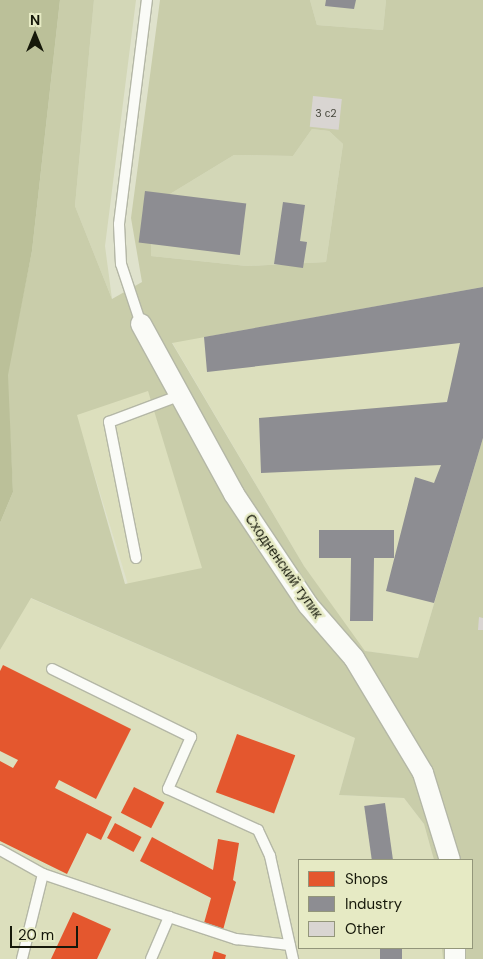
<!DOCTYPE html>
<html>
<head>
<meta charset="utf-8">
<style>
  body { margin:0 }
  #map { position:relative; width:483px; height:959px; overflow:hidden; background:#dfe2cc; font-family:"DM Sans",sans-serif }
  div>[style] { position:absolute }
  .built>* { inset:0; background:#dcdfbd; transform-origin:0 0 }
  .green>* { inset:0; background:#d3d7b7 }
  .forest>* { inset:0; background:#c9cdaa }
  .water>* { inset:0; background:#bbc099 }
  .shops>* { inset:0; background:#e4572e; transform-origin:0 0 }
  .industry>* { inset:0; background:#8d8d92; transform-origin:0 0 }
  .building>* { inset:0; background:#d9d5d2; transform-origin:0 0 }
  .roads { filter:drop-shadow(1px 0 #b4b7a6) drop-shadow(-1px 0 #b4b7a6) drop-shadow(0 1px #b4b7a6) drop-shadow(0 -1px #b4b7a6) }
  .service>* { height:10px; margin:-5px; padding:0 5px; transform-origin:5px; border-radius:5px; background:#fafbf7 }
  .minor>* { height:20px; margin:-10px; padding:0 10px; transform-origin:10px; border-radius:10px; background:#fafbf7 }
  span { translate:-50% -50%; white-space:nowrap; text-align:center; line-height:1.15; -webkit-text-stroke:5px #e6eac4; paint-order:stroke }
  .number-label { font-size:11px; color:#47473c }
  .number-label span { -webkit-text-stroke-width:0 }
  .street-label { font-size:14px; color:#16180a }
  .legend { position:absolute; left:298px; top:859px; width:175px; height:90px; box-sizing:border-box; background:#e6eac4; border:1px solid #93967a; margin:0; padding:6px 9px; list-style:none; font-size:15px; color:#16180a }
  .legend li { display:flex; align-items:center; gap:10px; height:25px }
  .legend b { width:25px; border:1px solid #93967a }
  .north { position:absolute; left:10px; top:10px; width:50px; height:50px; -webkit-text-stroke:4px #e6eac4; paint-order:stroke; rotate:0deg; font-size:14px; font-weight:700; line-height:20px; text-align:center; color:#16180a }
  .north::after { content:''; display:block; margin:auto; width:18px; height:22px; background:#16180a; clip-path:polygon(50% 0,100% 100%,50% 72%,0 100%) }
  .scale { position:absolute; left:10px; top:926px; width:68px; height:22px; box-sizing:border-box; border:2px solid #16180a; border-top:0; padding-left:6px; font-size:15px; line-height:18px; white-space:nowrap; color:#16180a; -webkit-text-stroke:4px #e6eac4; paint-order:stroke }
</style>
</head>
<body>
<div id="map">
  <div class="built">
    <i style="clip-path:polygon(483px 287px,483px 438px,418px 658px,364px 651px,304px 566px,172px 342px)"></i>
    <i style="left:148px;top:390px;width:186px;height:76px;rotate:73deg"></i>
    <i style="clip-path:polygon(30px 598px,355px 738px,339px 795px,404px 798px,424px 824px,434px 860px,299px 860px,299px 948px,442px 948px,443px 959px,0 959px,0 650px)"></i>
  </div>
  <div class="green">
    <i style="clip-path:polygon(94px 0,136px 0,105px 246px,112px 299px,75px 206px)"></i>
    <i style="clip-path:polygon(310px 0,386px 0,383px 30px,317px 25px)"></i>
    <i style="clip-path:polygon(312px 129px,329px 131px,343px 144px,326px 262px,247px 266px,151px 256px,152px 209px,170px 194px,234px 155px,293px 156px)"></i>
  </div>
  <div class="forest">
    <i style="clip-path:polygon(evenodd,60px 0,94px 0,75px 206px,112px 299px,142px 282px,131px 218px,160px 0,310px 0,317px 25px,383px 30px,386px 0,483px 0,483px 287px,172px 343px,304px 566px,365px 651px,418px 658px,483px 438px,483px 959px,443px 959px,442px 948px,472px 948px,472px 860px,434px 860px,424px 824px,404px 798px,339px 795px,355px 738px,31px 598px,0 650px,0 523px,13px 492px,7px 375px,32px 251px,60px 0,312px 129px,329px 131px,343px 144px,326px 262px,247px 266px,151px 256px,152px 209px,170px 194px,234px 155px,293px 156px,312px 129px,60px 0,148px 391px,202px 568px,125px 584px,77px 415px,148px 391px)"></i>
  </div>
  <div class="water">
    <i style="clip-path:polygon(0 0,60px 0,32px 251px,8px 375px,13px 492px,0 523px)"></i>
  </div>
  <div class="shops">
    <i style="clip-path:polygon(3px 665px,131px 729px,96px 799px,59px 780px,55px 788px,112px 817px,101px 840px,87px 833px,67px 874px,0 841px,0 761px,13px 768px,18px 760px,0 751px,0 671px)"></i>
    <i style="left:237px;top:734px;width:62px;height:62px;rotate:20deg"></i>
    <i style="left:134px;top:787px;width:34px;height:29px;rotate:27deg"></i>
    <i style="left:115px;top:823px;width:30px;height:17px;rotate:28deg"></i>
    <i style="clip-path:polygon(152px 837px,213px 870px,218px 839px,239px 843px,233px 880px,236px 882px,223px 930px,204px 923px,211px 898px,140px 861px)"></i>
    <i style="clip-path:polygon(73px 912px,111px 929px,97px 959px,51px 959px)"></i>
    <i style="clip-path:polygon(214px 951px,226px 955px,225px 959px,212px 959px)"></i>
  </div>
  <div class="industry">
    <i style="clip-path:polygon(326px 0,356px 0,354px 9px,325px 6px)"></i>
    <i style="left:145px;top:191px;width:102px;height:52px;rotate:7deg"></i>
    <i style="clip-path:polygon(283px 202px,305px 205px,300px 241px,307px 242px,303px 268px,274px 264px)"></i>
    <i style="clip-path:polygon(483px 287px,483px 438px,434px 603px,386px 591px,415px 477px,434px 483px,441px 465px,261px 473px,259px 418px,447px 402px,460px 343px,207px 372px,204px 337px)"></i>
    <i style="clip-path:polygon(319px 530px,394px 530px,394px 558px,374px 558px,373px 621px,350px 621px,351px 558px,319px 558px)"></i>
    <i style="left:385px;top:803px;width:58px;height:21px;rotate:82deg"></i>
    <i style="left:380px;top:948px;width:22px;height:11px"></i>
  </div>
  <div class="building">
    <i style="left:313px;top:96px;width:29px;height:31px;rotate:6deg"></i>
    <i style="clip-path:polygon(479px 617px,483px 618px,483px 630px,478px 630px)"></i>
  </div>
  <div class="roads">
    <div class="service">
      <i style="left:141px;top:324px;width:63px;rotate:-108.4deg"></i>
      <i style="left:121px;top:264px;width:40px;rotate:-92.9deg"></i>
      <i style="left:119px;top:224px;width:226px;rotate:-82.9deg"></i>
      <i style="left:136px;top:558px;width:139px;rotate:-101.2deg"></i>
      <i style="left:109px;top:422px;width:74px;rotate:-20.6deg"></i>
      <i style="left:52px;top:669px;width:155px;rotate:26.1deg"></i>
      <i style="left:191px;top:737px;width:57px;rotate:113.9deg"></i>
      <i style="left:168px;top:789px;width:99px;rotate:24.5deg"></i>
      <i style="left:258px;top:830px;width:29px;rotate:65deg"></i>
      <i style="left:270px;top:856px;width:106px;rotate:77.4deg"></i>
      <i style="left:0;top:850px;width:49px;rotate:29.2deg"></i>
      <i style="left:43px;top:874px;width:88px;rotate:103.9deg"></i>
      <i style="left:43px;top:874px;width:133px;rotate:18.8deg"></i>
      <i style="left:151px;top:959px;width:46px;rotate:-66.8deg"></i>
      <i style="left:169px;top:917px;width:71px;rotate:18.2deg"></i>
      <i style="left:236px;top:939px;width:54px;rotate:6.3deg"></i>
    </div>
    <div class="minor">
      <i style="left:141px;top:324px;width:194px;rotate:61.3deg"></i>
      <i style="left:234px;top:494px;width:133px;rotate:56.3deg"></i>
      <i style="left:308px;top:605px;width:70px;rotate:49deg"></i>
      <i style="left:354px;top:658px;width:134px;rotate:59deg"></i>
      <i style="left:423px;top:773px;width:91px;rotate:72.8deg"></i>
      <i style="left:455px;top:959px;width:11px;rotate:-90deg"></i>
    </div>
  </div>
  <div class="number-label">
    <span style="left:326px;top:113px">3 с2</span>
  </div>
  <div class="street-label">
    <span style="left:284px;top:566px;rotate:55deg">Сходненский тупик</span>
  </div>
  <ul class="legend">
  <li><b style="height:14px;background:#e4572e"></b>Shops</li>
  <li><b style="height:14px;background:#8d8d92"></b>Industry</li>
  <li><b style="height:14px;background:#d9d5d2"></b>Other</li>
  </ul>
  <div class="north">N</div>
  <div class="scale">20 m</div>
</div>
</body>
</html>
